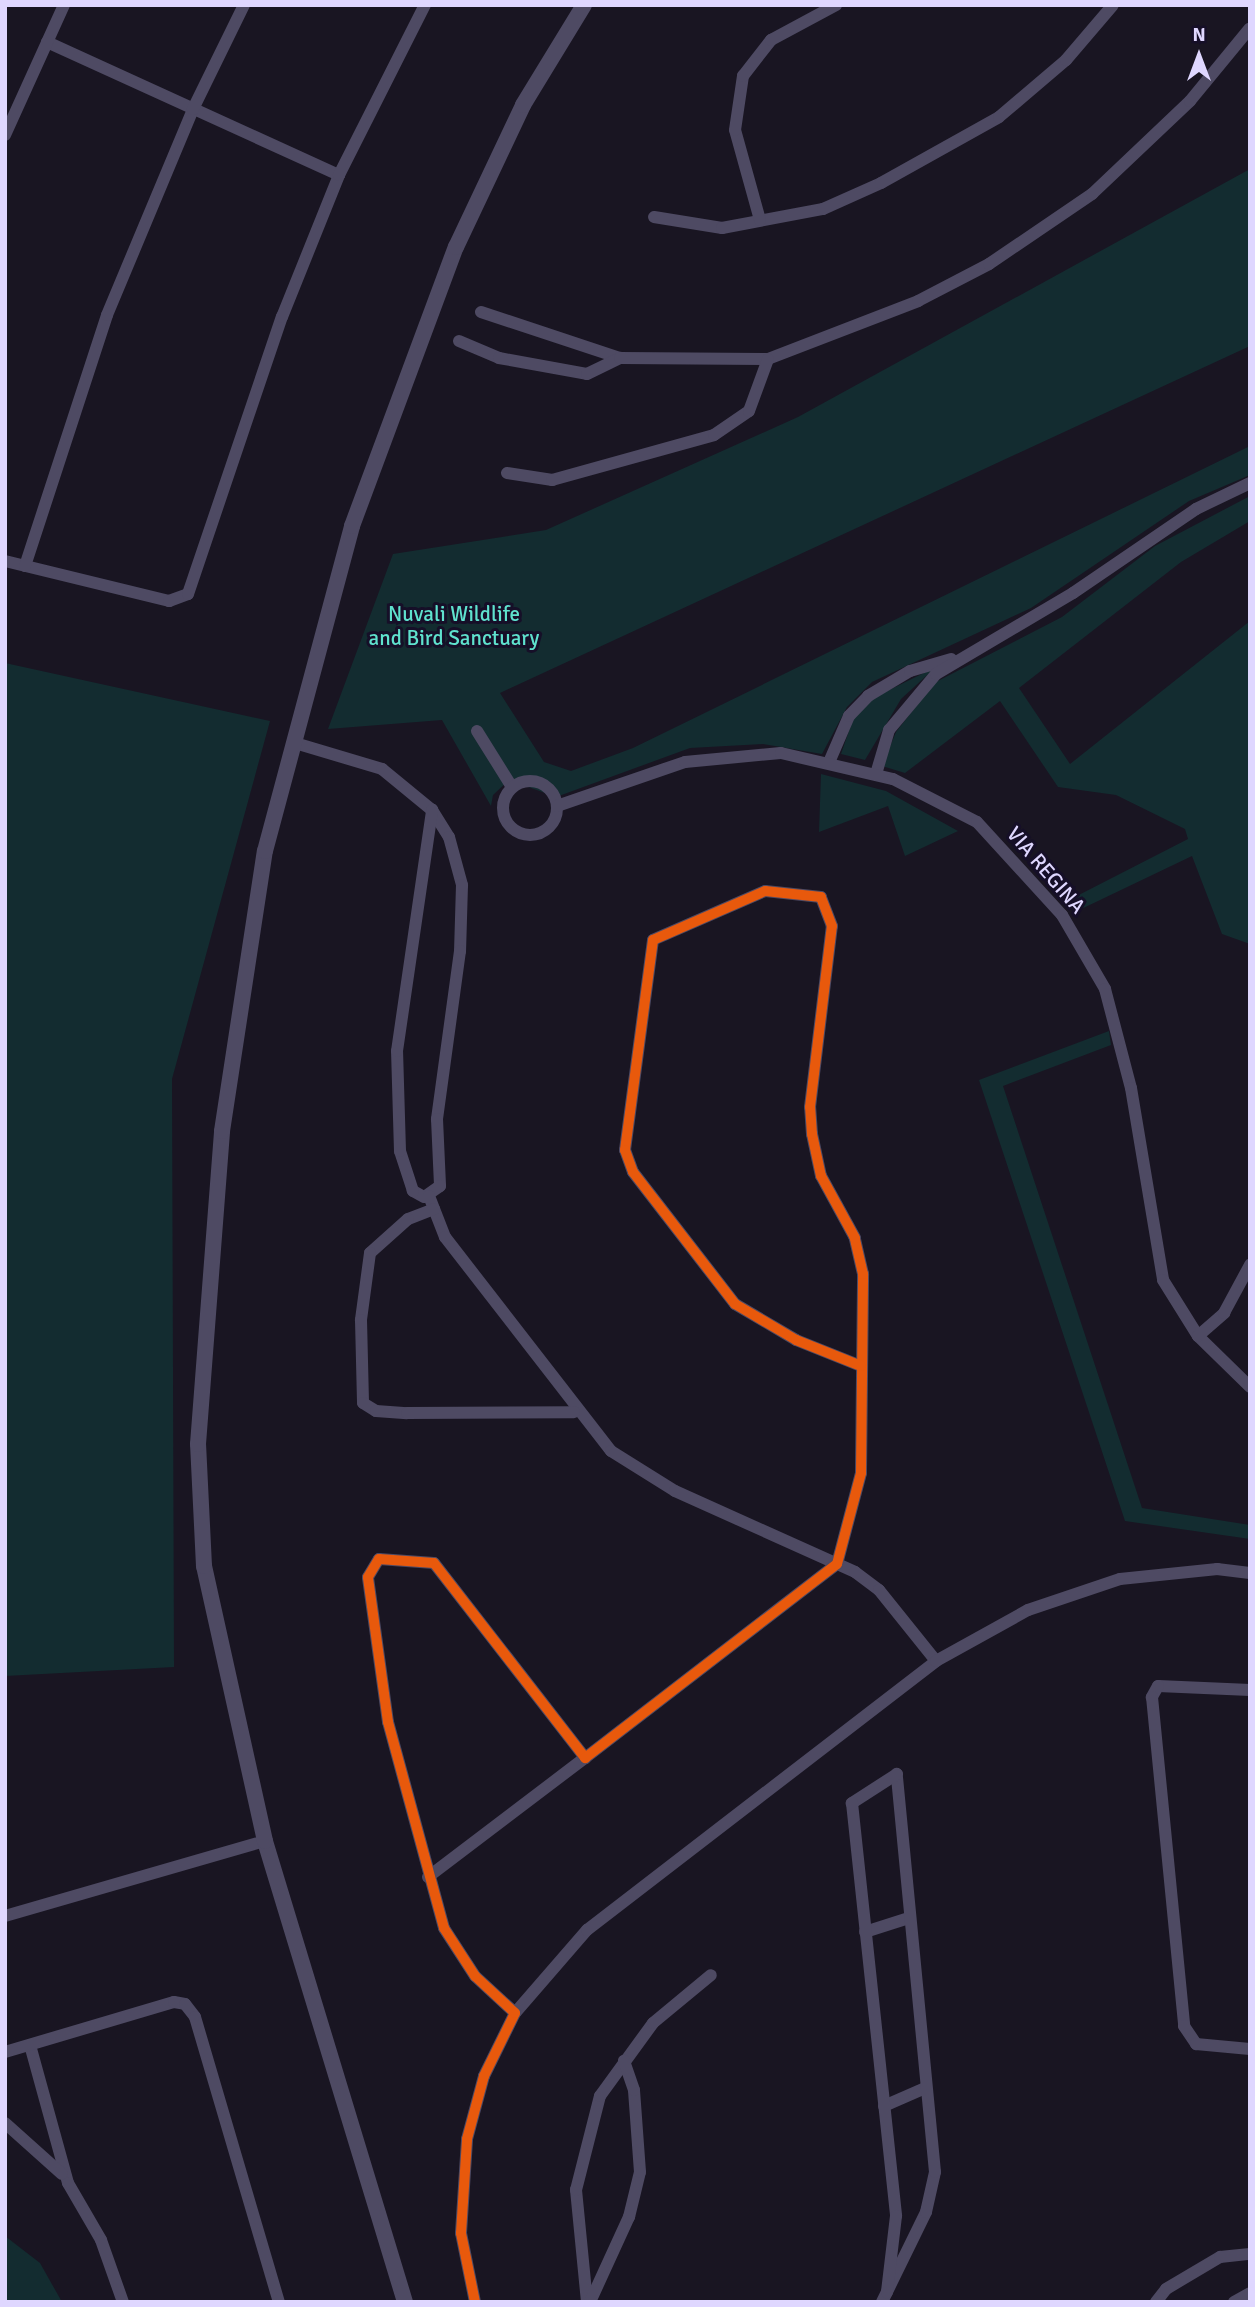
<!DOCTYPE html>
<html>
<head>
<meta charset="utf-8">
<style>
  body { margin:0 }
  #map { position:relative; width:1255px; height:2307px; overflow:hidden; background:#191522; font-family:Signika,sans-serif }
  div>[style] { position:absolute }
  .green>* { inset:0; background:#132c30 }
  .minor>* { height:12px; margin:-6px; padding:0 6px; transform-origin:6px; border-radius:6px; background:#4e4a63 }
  .minor>.ring { margin:-6px; padding:0; box-sizing:content-box; background:none; border:12px solid #4e4a63; border-radius:50% }
  .tertiary>* { height:16px; margin:-8px; padding:0 8px; transform-origin:8px; border-radius:8px; background:#4e4a63 }
  .cycleway>* { height:10px; margin:-5px; padding:0 5px; transform-origin:5px; border-radius:5px; background:#e8590c }
  span { translate:-50% -50%; white-space:nowrap; text-align:center; line-height:1.15; -webkit-text-stroke:6px #160f28; paint-order:stroke }
  .park-label { font-size:21px; color:#5fe2ce }
  .street-label { font-size:21px; color:#dfd7ff }
  .frame { position:absolute; inset:0; border:7px solid #dfd7ff; pointer-events:none }
  .north { position:absolute; left:1164px; top:21px; width:70px; height:70px; -webkit-text-stroke:5px #160f28; paint-order:stroke; rotate:0deg; font-size:19px; font-weight:700; line-height:28px; text-align:center; color:#dfd7ff }
  .north::after { content:''; display:block; margin:auto; width:24px; height:32px; background:#dfd7ff; clip-path:polygon(50% 0,100% 100%,50% 72%,0 100%) }
</style>
</head>
<body>
<div id="map">
  <div class="green">
    <i style="clip-path:polygon(1250px 169px,1250px 346px,500px 693px,544px 762px,571px 771px,633px 748px,1250px 446px,1250px 475px,1189px 501px,1031px 608px,872px 682px,847px 707px,822px 754px,763px 744px,690px 748px,556px 797px,509px 780px,493px 795px,491px 806px,442px 720px,328px 729px,393px 554px,546px 530px,798px 417px)"></i>
    <i style="clip-path:polygon(1250px 496px,1250px 521px,1181px 562px,1019px 688px,1070px 764px,1250px 621px,1250px 944px,1222px 934px,1192px 856px,1075px 912px,1067px 901px,1188px 839px,1185px 829px,1116px 795px,1058px 787px,1000px 701px,905px 773px,882px 766px,896px 732px,934px 683px,1062px 617px,1155px 546px)"></i>
    <i style="clip-path:polygon(5px 663px,270px 721px,172px 1079px,174px 1667px,5px 1676px)"></i>
    <i style="clip-path:polygon(936px 667px,901px 699px,865px 760px,841px 754px,853px 719px,873px 698px)"></i>
    <i style="clip-path:polygon(821px 774px,886px 791px,958px 831px,905px 856px,888px 806px,819px 832px)"></i>
    <i style="clip-path:polygon(1109px 1031px,1111px 1045px,1003px 1086px,1142px 1508px,1250px 1525px,1250px 1539px,1125px 1521px,979px 1080px)"></i>
    <i style="clip-path:polygon(5px 2236px,40px 2263px,62px 2302px,5px 2302px)"></i>
  </div>
  <div class="minor">
    <i style="left:47px;top:42px;width:321px;rotate:24.5deg"></i>
    <i style="left:5px;top:135px;width:143px;rotate:-65.6deg"></i>
    <i style="left:654px;top:217px;width:69px;rotate:9.2deg"></i>
    <i style="left:722px;top:228px;width:103px;rotate:-10.7deg"></i>
    <i style="left:823px;top:209px;width:64px;rotate:-24.1deg"></i>
    <i style="left:881px;top:183px;width:135px;rotate:-29.2deg"></i>
    <i style="left:999px;top:117px;width:88px;rotate:-40.4deg"></i>
    <i style="left:1066px;top:60px;width:72px;rotate:-49.5deg"></i>
    <i style="left:760px;top:220px;width:93px;rotate:-105.5deg"></i>
    <i style="left:735px;top:130px;width:55px;rotate:-81.6deg"></i>
    <i style="left:743px;top:76px;width:46px;rotate:-52.1deg"></i>
    <i style="left:771px;top:40px;width:74px;rotate:-28.3deg"></i>
    <i style="left:481px;top:312px;width:146px;rotate:18.3deg"></i>
    <i style="left:459px;top:341px;width:43px;rotate:23deg"></i>
    <i style="left:499px;top:358px;width:89px;rotate:10.3deg"></i>
    <i style="left:587px;top:374px;width:37px;rotate:-26deg"></i>
    <i style="left:620px;top:358px;width:148px;rotate:0.4deg"></i>
    <i style="left:768px;top:359px;width:161px;rotate:-21.1deg"></i>
    <i style="left:918px;top:301px;width:80px;rotate:-27.5deg"></i>
    <i style="left:989px;top:264px;width:125px;rotate:-34.2deg"></i>
    <i style="left:1092px;top:194px;width:135px;rotate:-43.5deg"></i>
    <i style="left:1190px;top:101px;width:94px;rotate:-50.6deg"></i>
    <i style="left:507px;top:473px;width:46px;rotate:8.8deg"></i>
    <i style="left:552px;top:480px;width:168px;rotate:-15.5deg"></i>
    <i style="left:714px;top:435px;width:42px;rotate:-34.4deg"></i>
    <i style="left:749px;top:411px;width:55px;rotate:-69.9deg"></i>
    <i style="left:5px;top:561px;width:169px;rotate:13.7deg"></i>
    <i style="left:169px;top:601px;width:20px;rotate:-20deg"></i>
    <i style="left:188px;top:594px;width:293px;rotate:-71.3deg"></i>
    <i style="left:282px;top:317px;width:153px;rotate:-68.1deg"></i>
    <i style="left:339px;top:175px;width:191px;rotate:-63.2deg"></i>
    <i style="left:25px;top:566px;width:264px;rotate:-71.9deg"></i>
    <i style="left:107px;top:315px;width:223px;rotate:-67.3deg"></i>
    <i style="left:193px;top:109px;width:116px;rotate:-63.9deg"></i>
    <i style="left:477px;top:731px;width:66px;rotate:58deg"></i>
    <i style="left:295px;top:743px;width:91px;rotate:16.6deg"></i>
    <i style="left:382px;top:769px;width:65px;rotate:39.4deg"></i>
    <i style="left:432px;top:810px;width:32px;rotate:58deg"></i>
    <i style="left:449px;top:837px;width:50px;rotate:74.8deg"></i>
    <i style="left:462px;top:885px;width:66px;rotate:91.7deg"></i>
    <i style="left:460px;top:951px;width:170px;rotate:97.8deg"></i>
    <i style="left:437px;top:1119px;width:67px;rotate:87.4deg"></i>
    <i style="left:440px;top:1186px;width:19px;rotate:145deg"></i>
    <i style="left:424px;top:1197px;width:13px;rotate:-151deg"></i>
    <i style="left:413px;top:1191px;width:42px;rotate:-108deg"></i>
    <i style="left:400px;top:1151px;width:100px;rotate:-91.7deg"></i>
    <i style="left:397px;top:1051px;width:244px;rotate:-81.7deg"></i>
    <i style="left:830px;top:760px;width:48px;rotate:-66.6deg"></i>
    <i style="left:849px;top:716px;width:28px;rotate:-46deg"></i>
    <i style="left:868px;top:696px;width:49px;rotate:-30.8deg"></i>
    <i style="left:910px;top:671px;width:43px;rotate:-16.3deg"></i>
    <i style="left:876px;top:774px;width:46px;rotate:-73.5deg"></i>
    <i style="left:889px;top:730px;width:73px;rotate:-50deg"></i>
    <i style="left:936px;top:674px;width:159px;rotate:-30.6deg"></i>
    <i style="left:1073px;top:593px;width:149px;rotate:-34.3deg"></i>
    <i style="left:1196px;top:509px;width:60px;rotate:-25.7deg"></i>
    <i class="ring" style="left:503px;top:781px;width:42px;height:42px"></i>
    <i style="left:557px;top:806px;width:135px;rotate:-19deg"></i>
    <i style="left:685px;top:762px;width:96px;rotate:-5.4deg"></i>
    <i style="left:781px;top:753px;width:115px;rotate:13.1deg"></i>
    <i style="left:893px;top:779px;width:94px;rotate:27.1deg"></i>
    <i style="left:977px;top:822px;width:126px;rotate:47.6deg"></i>
    <i style="left:1062px;top:915px;width:86px;rotate:59.8deg"></i>
    <i style="left:1105px;top:989px;width:102px;rotate:75.3deg"></i>
    <i style="left:1131px;top:1088px;width:195px;rotate:80.5deg"></i>
    <i style="left:1163px;top:1280px;width:66px;rotate:58deg"></i>
    <i style="left:1198px;top:1336px;width:73px;rotate:44.4deg"></i>
    <i style="left:429px;top:1196px;width:44px;rotate:68.7deg"></i>
    <i style="left:445px;top:1237px;width:271px;rotate:52.2deg"></i>
    <i style="left:611px;top:1451px;width:75px;rotate:32deg"></i>
    <i style="left:675px;top:1491px;width:197px;rotate:24.2deg"></i>
    <i style="left:855px;top:1572px;width:30px;rotate:37deg"></i>
    <i style="left:879px;top:1590px;width:91px;rotate:51.2deg"></i>
    <i style="left:434px;top:1209px;width:28px;rotate:159deg"></i>
    <i style="left:408px;top:1219px;width:51px;rotate:138.2deg"></i>
    <i style="left:370px;top:1253px;width:68px;rotate:97.7deg"></i>
    <i style="left:361px;top:1320px;width:83px;rotate:88.6deg"></i>
    <i style="left:363px;top:1403px;width:15px;rotate:32deg"></i>
    <i style="left:376px;top:1411px;width:31px;rotate:4deg"></i>
    <i style="left:407px;top:1413px;width:167px;rotate:-0.3deg"></i>
    <i style="left:1198px;top:1336px;width:35px;rotate:-41deg"></i>
    <i style="left:1224px;top:1313px;width:55px;rotate:-61.6deg"></i>
    <i style="left:1250px;top:1690px;width:92px;rotate:-177.5deg"></i>
    <i style="left:1158px;top:1686px;width:13px;rotate:119deg"></i>
    <i style="left:1152px;top:1697px;width:331px;rotate:84.4deg"></i>
    <i style="left:1184px;top:2026px;width:22px;rotate:56deg"></i>
    <i style="left:1196px;top:2044px;width:54px;rotate:5.3deg"></i>
    <i style="left:428px;top:1877px;width:197px;rotate:-37.2deg"></i>
    <i style="left:5px;top:1916px;width:271px;rotate:-16.1deg"></i>
    <i style="left:865px;top:1932px;width:46px;rotate:-17.7deg"></i>
    <i style="left:515px;top:2013px;width:110px;rotate:-49.1deg"></i>
    <i style="left:587px;top:1930px;width:441px;rotate:-37.6deg"></i>
    <i style="left:936px;top:1661px;width:105px;rotate:-29deg"></i>
    <i style="left:1028px;top:1610px;width:97px;rotate:-18.6deg"></i>
    <i style="left:1120px;top:1579px;width:98px;rotate:-5.9deg"></i>
    <i style="left:1217px;top:1569px;width:33px;rotate:7deg"></i>
    <i style="left:30px;top:2045px;width:143px;rotate:74.6deg"></i>
    <i style="left:68px;top:2183px;width:66px;rotate:59.9deg"></i>
    <i style="left:101px;top:2240px;width:66px;rotate:70.5deg"></i>
    <i style="left:5px;top:2052px;width:176px;rotate:-16.5deg"></i>
    <i style="left:174px;top:2002px;width:11px;rotate:10deg"></i>
    <i style="left:185px;top:2004px;width:16px;rotate:52deg"></i>
    <i style="left:195px;top:2017px;width:297px;rotate:73.6deg"></i>
    <i style="left:884px;top:2106px;width:45px;rotate:-23.7deg"></i>
    <i style="left:5px;top:2123px;width:76px;rotate:41.8deg"></i>
    <i style="left:475px;top:2302px;width:70px;rotate:-101.5deg"></i>
    <i style="left:461px;top:2233px;width:94px;rotate:-86.3deg"></i>
    <i style="left:467px;top:2139px;width:65px;rotate:-74.9deg"></i>
    <i style="left:484px;top:2076px;width:70px;rotate:-63.8deg"></i>
    <i style="left:515px;top:2013px;width:54px;rotate:-137.2deg"></i>
    <i style="left:475px;top:1976px;width:57px;rotate:-122.9deg"></i>
    <i style="left:444px;top:1928px;width:213px;rotate:-105.2deg"></i>
    <i style="left:388px;top:1722px;width:146px;rotate:-97.9deg"></i>
    <i style="left:368px;top:1577px;width:21px;rotate:-59deg"></i>
    <i style="left:379px;top:1559px;width:55px;rotate:4.2deg"></i>
    <i style="left:434px;top:1563px;width:247px;rotate:52.2deg"></i>
    <i style="left:585px;top:1758px;width:318px;rotate:-37.6deg"></i>
    <i style="left:837px;top:1564px;width:94px;rotate:-75.2deg"></i>
    <i style="left:861px;top:1473px;width:199px;rotate:-89.4deg"></i>
    <i style="left:863px;top:1274px;width:37px;rotate:-103deg"></i>
    <i style="left:855px;top:1238px;width:71px;rotate:-118.7deg"></i>
    <i style="left:821px;top:1176px;width:43px;rotate:-102.1deg"></i>
    <i style="left:812px;top:1134px;width:27px;rotate:-94deg"></i>
    <i style="left:810px;top:1107px;width:182px;rotate:-83.1deg"></i>
    <i style="left:832px;top:926px;width:31px;rotate:-111deg"></i>
    <i style="left:821px;top:897px;width:56px;rotate:-173.9deg"></i>
    <i style="left:765px;top:891px;width:122px;rotate:156.4deg"></i>
    <i style="left:653px;top:940px;width:212px;rotate:97.6deg"></i>
    <i style="left:625px;top:1150px;width:23px;rotate:70deg"></i>
    <i style="left:633px;top:1172px;width:167px;rotate:52.3deg"></i>
    <i style="left:735px;top:1304px;width:71px;rotate:30.5deg"></i>
    <i style="left:796px;top:1340px;width:70px;rotate:21.8deg"></i>
    <i style="left:587px;top:2302px;width:113px;rotate:-95.6deg"></i>
    <i style="left:576px;top:2190px;width:97px;rotate:-75.7deg"></i>
    <i style="left:600px;top:2096px;width:90px;rotate:-54deg"></i>
    <i style="left:653px;top:2023px;width:75px;rotate:-39.6deg"></i>
    <i style="left:590px;top:2302px;width:94px;rotate:-65.4deg"></i>
    <i style="left:629px;top:2217px;width:46px;rotate:-76.3deg"></i>
    <i style="left:640px;top:2172px;width:82px;rotate:-94.2deg"></i>
    <i style="left:634px;top:2090px;width:31px;rotate:-109deg"></i>
    <i style="left:882px;top:2302px;width:100px;rotate:-63.9deg"></i>
    <i style="left:926px;top:2212px;width:41px;rotate:-77.3deg"></i>
    <i style="left:935px;top:2172px;width:400px;rotate:-95.5deg"></i>
    <i style="left:897px;top:1774px;width:54px;rotate:147.2deg"></i>
    <i style="left:852px;top:1803px;width:415px;rotate:83.9deg"></i>
    <i style="left:896px;top:2216px;width:77px;rotate:96.8deg"></i>
    <i style="left:1156px;top:2302px;width:16px;rotate:-52deg"></i>
    <i style="left:1166px;top:2289px;width:63px;rotate:-30.7deg"></i>
    <i style="left:1220px;top:2257px;width:30px;rotate:-6deg"></i>
    <i style="left:1234px;top:2302px;width:18px;rotate:-29deg"></i>
  </div>
  <div class="tertiary">
    <i style="left:405px;top:2302px;width:482px;rotate:-106.9deg"></i>
    <i style="left:265px;top:1841px;width:282px;rotate:-102.5deg"></i>
    <i style="left:204px;top:1566px;width:122px;rotate:-92.8deg"></i>
    <i style="left:198px;top:1444px;width:314px;rotate:-85.6deg"></i>
    <i style="left:222px;top:1131px;width:283px;rotate:-81.3deg"></i>
    <i style="left:265px;top:851px;width:336px;rotate:-75deg"></i>
    <i style="left:352px;top:526px;width:298px;rotate:-69.6deg"></i>
    <i style="left:456px;top:247px;width:157px;rotate:-64.7deg"></i>
    <i style="left:523px;top:105px;width:117px;rotate:-58.6deg"></i>
  </div>
  <div class="cycleway">
    <i style="left:475px;top:2302px;width:70px;rotate:-101.5deg"></i>
    <i style="left:461px;top:2233px;width:94px;rotate:-86.3deg"></i>
    <i style="left:467px;top:2139px;width:65px;rotate:-74.9deg"></i>
    <i style="left:484px;top:2076px;width:70px;rotate:-63.8deg"></i>
    <i style="left:515px;top:2013px;width:54px;rotate:-137.2deg"></i>
    <i style="left:475px;top:1976px;width:57px;rotate:-122.9deg"></i>
    <i style="left:444px;top:1928px;width:213px;rotate:-105.2deg"></i>
    <i style="left:388px;top:1722px;width:146px;rotate:-97.9deg"></i>
    <i style="left:368px;top:1577px;width:21px;rotate:-59deg"></i>
    <i style="left:379px;top:1559px;width:55px;rotate:4.2deg"></i>
    <i style="left:434px;top:1563px;width:247px;rotate:52.2deg"></i>
    <i style="left:585px;top:1758px;width:318px;rotate:-37.6deg"></i>
    <i style="left:837px;top:1564px;width:94px;rotate:-75.2deg"></i>
    <i style="left:861px;top:1473px;width:199px;rotate:-89.4deg"></i>
    <i style="left:863px;top:1274px;width:37px;rotate:-103deg"></i>
    <i style="left:855px;top:1238px;width:71px;rotate:-118.7deg"></i>
    <i style="left:821px;top:1176px;width:43px;rotate:-102.1deg"></i>
    <i style="left:812px;top:1134px;width:27px;rotate:-94deg"></i>
    <i style="left:810px;top:1107px;width:182px;rotate:-83.1deg"></i>
    <i style="left:832px;top:926px;width:31px;rotate:-111deg"></i>
    <i style="left:821px;top:897px;width:56px;rotate:-173.9deg"></i>
    <i style="left:765px;top:891px;width:122px;rotate:156.4deg"></i>
    <i style="left:653px;top:940px;width:212px;rotate:97.6deg"></i>
    <i style="left:625px;top:1150px;width:23px;rotate:70deg"></i>
    <i style="left:633px;top:1172px;width:167px;rotate:52.3deg"></i>
    <i style="left:735px;top:1304px;width:71px;rotate:30.5deg"></i>
    <i style="left:796px;top:1340px;width:70px;rotate:21.8deg"></i>
  </div>
  <div class="park-label">
    <span style="left:454px;top:626px">Nuvali Wildlife<br>and Bird Sanctuary</span>
  </div>
  <div class="street-label">
    <span style="left:1046px;top:870px;rotate:49deg">VIA REGINA</span>
  </div>
  <div class="frame"></div>
  <div class="north">N</div>
</div>
</body>
</html>
